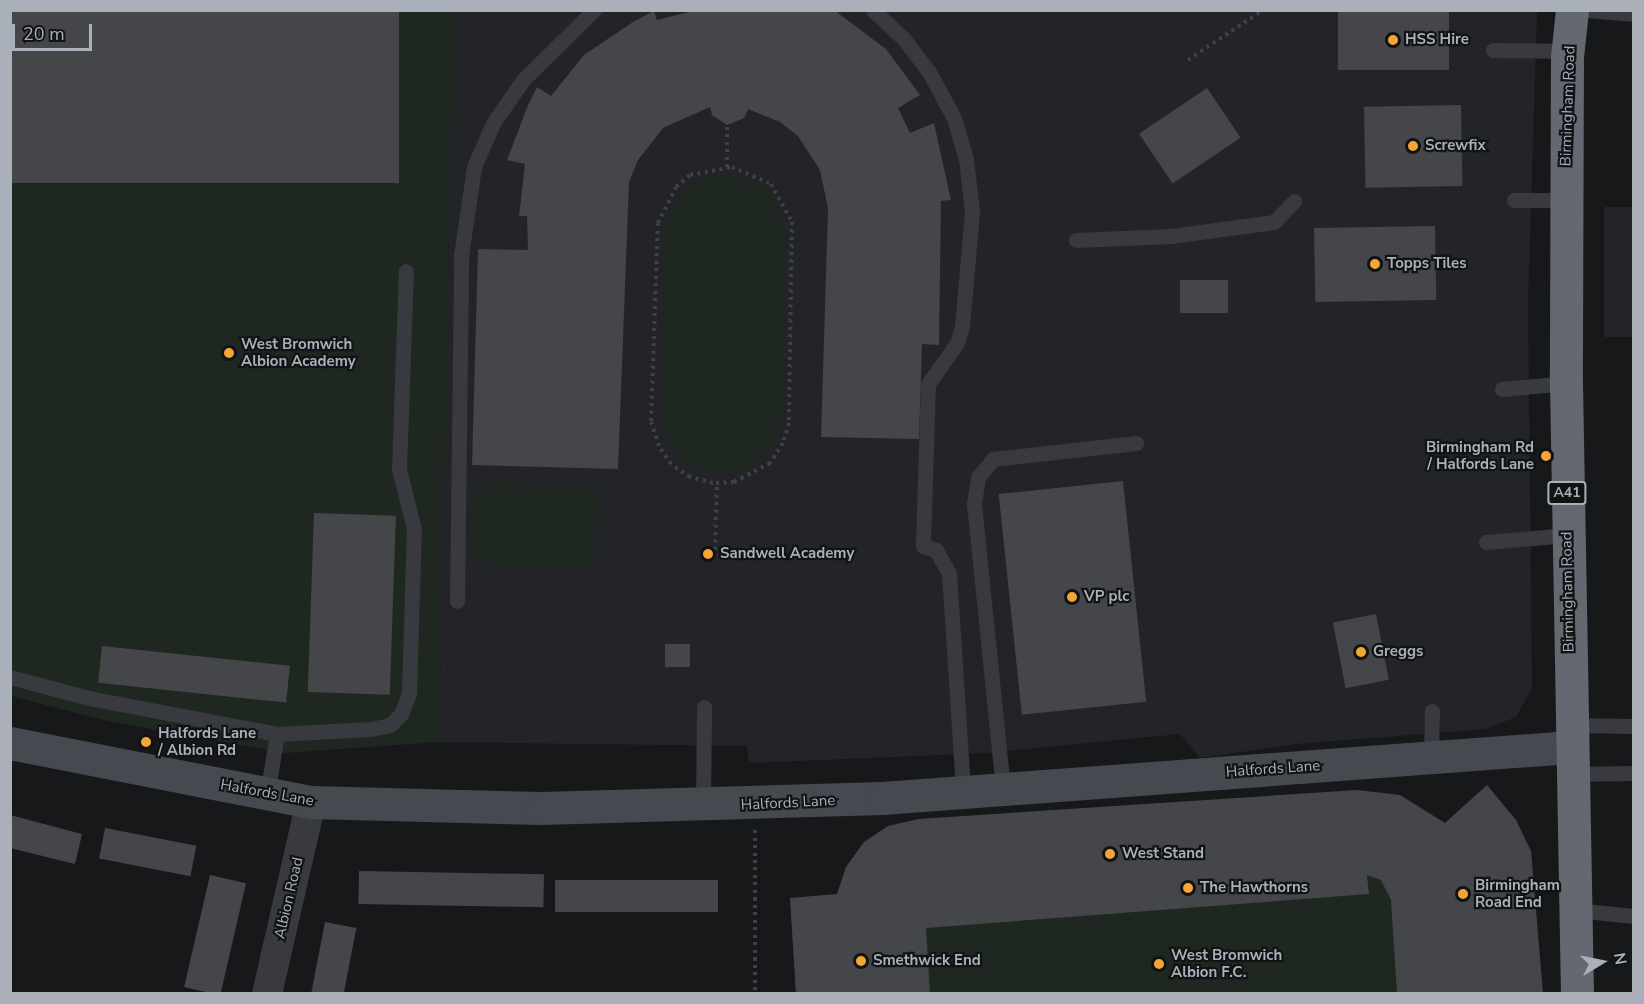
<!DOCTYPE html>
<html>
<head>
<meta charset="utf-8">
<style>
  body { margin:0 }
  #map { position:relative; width:1644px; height:1004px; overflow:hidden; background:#17181a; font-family:"Nunito Sans",sans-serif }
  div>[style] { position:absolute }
  .built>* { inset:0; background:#232427; transform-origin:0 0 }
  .green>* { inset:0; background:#1f2820 }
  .building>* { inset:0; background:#44464a; transform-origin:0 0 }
  .path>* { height:4px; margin-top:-2px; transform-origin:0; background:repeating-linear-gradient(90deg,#3e4146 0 3px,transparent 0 7.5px) }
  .lane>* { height:15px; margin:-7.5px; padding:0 7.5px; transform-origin:7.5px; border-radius:7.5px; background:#383a3f }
  .street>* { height:30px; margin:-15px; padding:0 15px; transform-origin:15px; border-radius:15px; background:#383a3f }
  .secondary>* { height:33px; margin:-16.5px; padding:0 16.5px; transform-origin:16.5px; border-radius:16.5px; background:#46494f }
  .highway>* { height:33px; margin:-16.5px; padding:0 16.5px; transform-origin:16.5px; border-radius:16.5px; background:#646870 }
  .dots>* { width:16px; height:16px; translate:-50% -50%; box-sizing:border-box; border:3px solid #121315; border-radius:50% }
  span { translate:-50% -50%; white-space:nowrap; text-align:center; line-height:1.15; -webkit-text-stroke:4.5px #121315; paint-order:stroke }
  .shield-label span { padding:2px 4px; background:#121315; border:2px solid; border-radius:4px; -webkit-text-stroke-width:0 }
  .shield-label { font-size:14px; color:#aab0b9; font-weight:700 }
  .poi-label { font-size:15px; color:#aab0b9; font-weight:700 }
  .left { translate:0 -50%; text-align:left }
  .right { translate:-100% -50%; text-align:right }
  .street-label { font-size:15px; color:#aab0b9 }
  .frame { position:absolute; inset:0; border:12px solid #aab0b9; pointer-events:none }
  .north { position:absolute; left:1572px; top:932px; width:60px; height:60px; -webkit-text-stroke:4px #121315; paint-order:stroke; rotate:80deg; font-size:16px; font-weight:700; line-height:24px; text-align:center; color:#aab0b9 }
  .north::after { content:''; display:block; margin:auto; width:21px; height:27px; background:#aab0b9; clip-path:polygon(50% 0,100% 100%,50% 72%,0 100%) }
  .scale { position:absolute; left:12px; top:24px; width:80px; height:27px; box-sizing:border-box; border:3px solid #aab0b9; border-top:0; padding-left:8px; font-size:18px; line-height:21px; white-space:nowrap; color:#aab0b9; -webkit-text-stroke:4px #121315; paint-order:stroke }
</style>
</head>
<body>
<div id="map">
  <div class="built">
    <i style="clip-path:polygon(453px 11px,1537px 11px,1528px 303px,1532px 688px,1516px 717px,1485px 729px,1295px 744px,1200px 758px,1180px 734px,986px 753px,749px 763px,747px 746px,439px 742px)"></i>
    <i style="left:1633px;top:207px;width:130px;height:29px;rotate:90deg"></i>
  </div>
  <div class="green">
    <i style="clip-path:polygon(11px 11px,453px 11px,439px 742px,285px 753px,107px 721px,11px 696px)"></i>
    <i style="clip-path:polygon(715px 175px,732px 175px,762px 187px,776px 201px,785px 234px,781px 422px,766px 453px,742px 471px,727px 474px,711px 474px,685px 462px,666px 437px,661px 415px,665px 229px,684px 192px)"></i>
    <i style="clip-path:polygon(487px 482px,588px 484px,596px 490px,593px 566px,493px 565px,476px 558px,474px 492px)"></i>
    <i style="clip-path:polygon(1487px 785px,1531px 851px,1543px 993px,796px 993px,790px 898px,837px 894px,846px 867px,864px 842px,888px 826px,919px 819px,1357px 790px,1400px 795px,1445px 823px)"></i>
  </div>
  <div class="building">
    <i style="left:10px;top:10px;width:389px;height:173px"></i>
    <i style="clip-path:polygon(697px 10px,834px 10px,886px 49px,920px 95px,898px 108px,910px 133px,934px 123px,951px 200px,941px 201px,939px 345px,922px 344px,919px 439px,821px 437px,828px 208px,820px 170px,798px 136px,780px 122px,748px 109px,744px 118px,727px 125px,712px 115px,710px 107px,663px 128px,638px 160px,629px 182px,618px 469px,472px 465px,478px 249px,528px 250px,527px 216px,519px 216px,525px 164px,507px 160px,528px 105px,537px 87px,551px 96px,584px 55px,633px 22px,654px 11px,657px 20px)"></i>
    <i style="left:1338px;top:10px;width:111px;height:60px"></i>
    <i style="left:1207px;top:88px;width:60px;height:82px;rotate:56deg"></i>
    <i style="left:1461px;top:105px;width:81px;height:97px;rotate:89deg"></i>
    <i style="left:1435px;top:226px;width:74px;height:121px;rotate:89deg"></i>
    <i style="left:1180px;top:280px;width:48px;height:33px"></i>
    <i style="left:1123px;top:481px;width:222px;height:125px;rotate:84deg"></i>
    <i style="left:314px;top:513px;width:82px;height:179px;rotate:2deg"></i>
    <i style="left:1376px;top:614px;width:67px;height:44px;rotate:79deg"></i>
    <i style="left:665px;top:644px;width:25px;height:23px"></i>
    <i style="left:102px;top:646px;width:189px;height:37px;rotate:6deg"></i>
    <i style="clip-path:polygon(1487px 785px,1516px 820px,1531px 851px,1543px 994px,1397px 994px,1391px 900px,1381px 880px,1367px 875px,1369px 894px,926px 928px,930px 994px,796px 994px,790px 898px,837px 894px,846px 867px,864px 842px,888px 826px,919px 819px,1357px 790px,1400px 795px,1445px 823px)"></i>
    <i style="clip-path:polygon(10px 815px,82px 834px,75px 864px,10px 848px)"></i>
    <i style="left:105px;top:828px;width:93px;height:31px;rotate:11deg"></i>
    <i style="left:359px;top:871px;width:185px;height:33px;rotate:1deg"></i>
    <i style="left:210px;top:875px;width:37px;height:115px;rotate:13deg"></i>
    <i style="left:718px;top:880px;width:32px;height:163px;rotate:90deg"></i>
    <i style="left:325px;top:922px;width:32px;height:74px;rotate:11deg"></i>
  </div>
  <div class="path">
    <i style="left:1188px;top:60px;width:90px;rotate:-33.7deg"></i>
    <i style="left:727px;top:167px;width:42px;rotate:-90deg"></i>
    <i style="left:732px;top:167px;width:43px;rotate:23.6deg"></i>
    <i style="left:771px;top:184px;width:43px;rotate:61.1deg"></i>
    <i style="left:792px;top:222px;width:201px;rotate:90.9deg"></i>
    <i style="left:789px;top:423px;width:21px;rotate:107deg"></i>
    <i style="left:783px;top:443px;width:24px;rotate:123deg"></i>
    <i style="left:770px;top:463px;width:41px;rotate:152.2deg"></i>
    <i style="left:734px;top:482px;width:21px;rotate:177deg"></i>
    <i style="left:713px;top:483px;width:24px;rotate:-165deg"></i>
    <i style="left:690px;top:477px;width:23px;rotate:-146deg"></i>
    <i style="left:671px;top:464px;width:22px;rotate:-124deg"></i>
    <i style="left:659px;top:446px;width:26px;rotate:-108deg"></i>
    <i style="left:651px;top:421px;width:198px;rotate:-88deg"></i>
    <i style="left:658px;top:223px;width:40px;rotate:-63.4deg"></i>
    <i style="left:676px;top:187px;width:18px;rotate:-41deg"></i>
    <i style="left:690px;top:175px;width:43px;rotate:-10.8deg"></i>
    <i style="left:715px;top:550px;width:67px;rotate:-88.3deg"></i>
    <i style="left:755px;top:830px;width:164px;rotate:90deg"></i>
  </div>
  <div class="lane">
    <i style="left:873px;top:10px;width:42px;rotate:43.1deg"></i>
    <i style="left:904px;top:39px;width:41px;rotate:52.9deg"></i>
    <i style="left:929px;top:72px;width:52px;rotate:61.5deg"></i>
    <i style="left:954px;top:118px;width:43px;rotate:73.7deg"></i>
    <i style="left:966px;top:159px;width:53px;rotate:83.5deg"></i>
    <i style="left:972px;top:212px;width:114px;rotate:95deg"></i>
    <i style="left:962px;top:326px;width:18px;rotate:106deg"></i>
    <i style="left:957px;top:343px;width:50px;rotate:125.3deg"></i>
    <i style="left:928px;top:384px;width:162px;rotate:91.8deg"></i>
    <i style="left:923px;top:546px;width:14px;rotate:17deg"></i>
    <i style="left:936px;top:550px;width:26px;rotate:61deg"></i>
    <i style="left:949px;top:573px;width:219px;rotate:86.3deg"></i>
    <i style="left:1586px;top:10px;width:48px;rotate:4.8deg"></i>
    <i style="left:1493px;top:50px;width:77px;rotate:0.7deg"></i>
    <i style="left:1514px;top:200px;width:52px"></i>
    <i style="left:1076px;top:240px;width:95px;rotate:-2.4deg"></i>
    <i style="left:1171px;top:236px;width:104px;rotate:-7.7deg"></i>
    <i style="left:1274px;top:222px;width:29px;rotate:-46deg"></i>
    <i style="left:1502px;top:389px;width:64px;rotate:-5.4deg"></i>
    <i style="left:1486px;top:542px;width:82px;rotate:-4.9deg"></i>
    <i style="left:457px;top:601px;width:345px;rotate:-89.3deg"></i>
    <i style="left:461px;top:256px;width:90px;rotate:-81.7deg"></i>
    <i style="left:474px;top:167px;width:48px;rotate:-66.6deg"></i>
    <i style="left:493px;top:123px;width:52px;rotate:-55.1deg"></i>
    <i style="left:523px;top:80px;width:100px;rotate:-44.6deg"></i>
    <i style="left:10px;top:677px;width:82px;rotate:14.9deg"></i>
    <i style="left:89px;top:698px;width:191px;rotate:10.8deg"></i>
    <i style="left:277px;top:734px;width:94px;rotate:-3deg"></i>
    <i style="left:371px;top:729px;width:19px;rotate:-12deg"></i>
    <i style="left:390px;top:725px;width:16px;rotate:-45deg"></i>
    <i style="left:401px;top:714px;width:22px;rotate:-69deg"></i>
    <i style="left:409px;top:693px;width:164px;rotate:-88.3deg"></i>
    <i style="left:414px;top:529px;width:62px;rotate:-104deg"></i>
    <i style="left:399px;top:469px;width:198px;rotate:-88deg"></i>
    <i style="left:1570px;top:725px;width:64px;rotate:0.9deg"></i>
    <i style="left:1431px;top:757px;width:46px;rotate:-88.8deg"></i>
    <i style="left:1572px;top:774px;width:62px;rotate:-0.9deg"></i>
    <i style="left:1003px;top:789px;width:287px;rotate:-95.8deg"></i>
    <i style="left:974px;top:503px;width:26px;rotate:-81deg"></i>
    <i style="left:978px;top:477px;width:23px;rotate:-50deg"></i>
    <i style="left:993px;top:459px;width:144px;rotate:-6.4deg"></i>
    <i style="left:267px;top:794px;width:61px;rotate:-80.5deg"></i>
    <i style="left:703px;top:806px;width:99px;rotate:-89.4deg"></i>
    <i style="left:1575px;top:910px;width:59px;rotate:5.8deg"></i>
  </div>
  <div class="street">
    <i style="left:267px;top:994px;width:197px;rotate:-77.1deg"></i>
  </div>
  <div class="secondary">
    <i style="left:10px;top:743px;width:307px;rotate:11.1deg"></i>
    <i style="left:311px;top:802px;width:231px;rotate:1.5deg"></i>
    <i style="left:542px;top:808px;width:340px;rotate:-1.7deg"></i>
    <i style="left:882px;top:798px;width:690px;rotate:-4.24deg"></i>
  </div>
  <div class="highway">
    <i style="left:1572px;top:10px;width:47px;rotate:96.1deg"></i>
    <i style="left:1567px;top:57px;width:326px;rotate:90.2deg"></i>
    <i style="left:1566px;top:383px;width:611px;rotate:88.97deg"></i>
  </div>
  <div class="dots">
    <i style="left:1393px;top:40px;background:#f3a636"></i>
    <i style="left:1413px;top:146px;background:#f3a636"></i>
    <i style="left:1375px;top:264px;background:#f3a636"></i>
    <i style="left:229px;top:353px;background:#f3a636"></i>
    <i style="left:1546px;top:456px;background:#f3a636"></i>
    <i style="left:708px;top:554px;background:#f3a636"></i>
    <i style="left:1072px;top:597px;background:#f3a636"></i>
    <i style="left:1361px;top:652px;background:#f3a636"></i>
    <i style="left:146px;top:742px;background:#f3a636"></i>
    <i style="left:1110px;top:854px;background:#f3a636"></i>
    <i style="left:1188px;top:888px;background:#f3a636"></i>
    <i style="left:1463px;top:894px;background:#f3a636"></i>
    <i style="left:861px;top:961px;background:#f3a636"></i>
    <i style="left:1159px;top:964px;background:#f3a636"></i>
  </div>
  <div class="shield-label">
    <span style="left:1567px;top:493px">A41</span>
  </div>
  <div class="poi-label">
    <span class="left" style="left:1405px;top:40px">HSS Hire</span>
    <span class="left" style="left:1425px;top:146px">Screwfix</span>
    <span class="left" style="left:1387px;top:264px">Topps Tiles</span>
    <span class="left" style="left:241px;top:353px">West Bromwich<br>Albion Academy</span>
    <span class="right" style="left:1534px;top:456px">Birmingham Rd<br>/ Halfords Lane</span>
    <span class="left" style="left:720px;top:554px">Sandwell Academy</span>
    <span class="left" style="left:1084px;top:597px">VP plc</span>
    <span class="left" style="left:1373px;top:652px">Greggs</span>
    <span class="left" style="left:158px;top:742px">Halfords Lane<br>/ Albion Rd</span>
    <span class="left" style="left:1122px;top:854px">West Stand</span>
    <span class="left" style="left:1475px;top:894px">Birmingham<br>Road End</span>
    <span class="left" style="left:1200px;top:888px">The Hawthorns</span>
    <span class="left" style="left:1171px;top:964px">West Bromwich<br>Albion F.C.</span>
    <span class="left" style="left:873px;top:961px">Smethwick End</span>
  </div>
  <div class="street-label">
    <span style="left:1568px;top:106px;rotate:-88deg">Birmingham Road</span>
    <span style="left:1568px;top:592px;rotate:-91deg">Birmingham Road</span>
    <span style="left:1273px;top:769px;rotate:-4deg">Halfords Lane</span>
    <span style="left:267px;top:793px;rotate:10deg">Halfords Lane</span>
    <span style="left:788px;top:803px;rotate:-3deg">Halfords Lane</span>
    <span style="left:289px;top:898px;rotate:-77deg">Albion Road</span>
  </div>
  <div class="frame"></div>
  <div class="north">N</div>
  <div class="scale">20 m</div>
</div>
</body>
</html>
